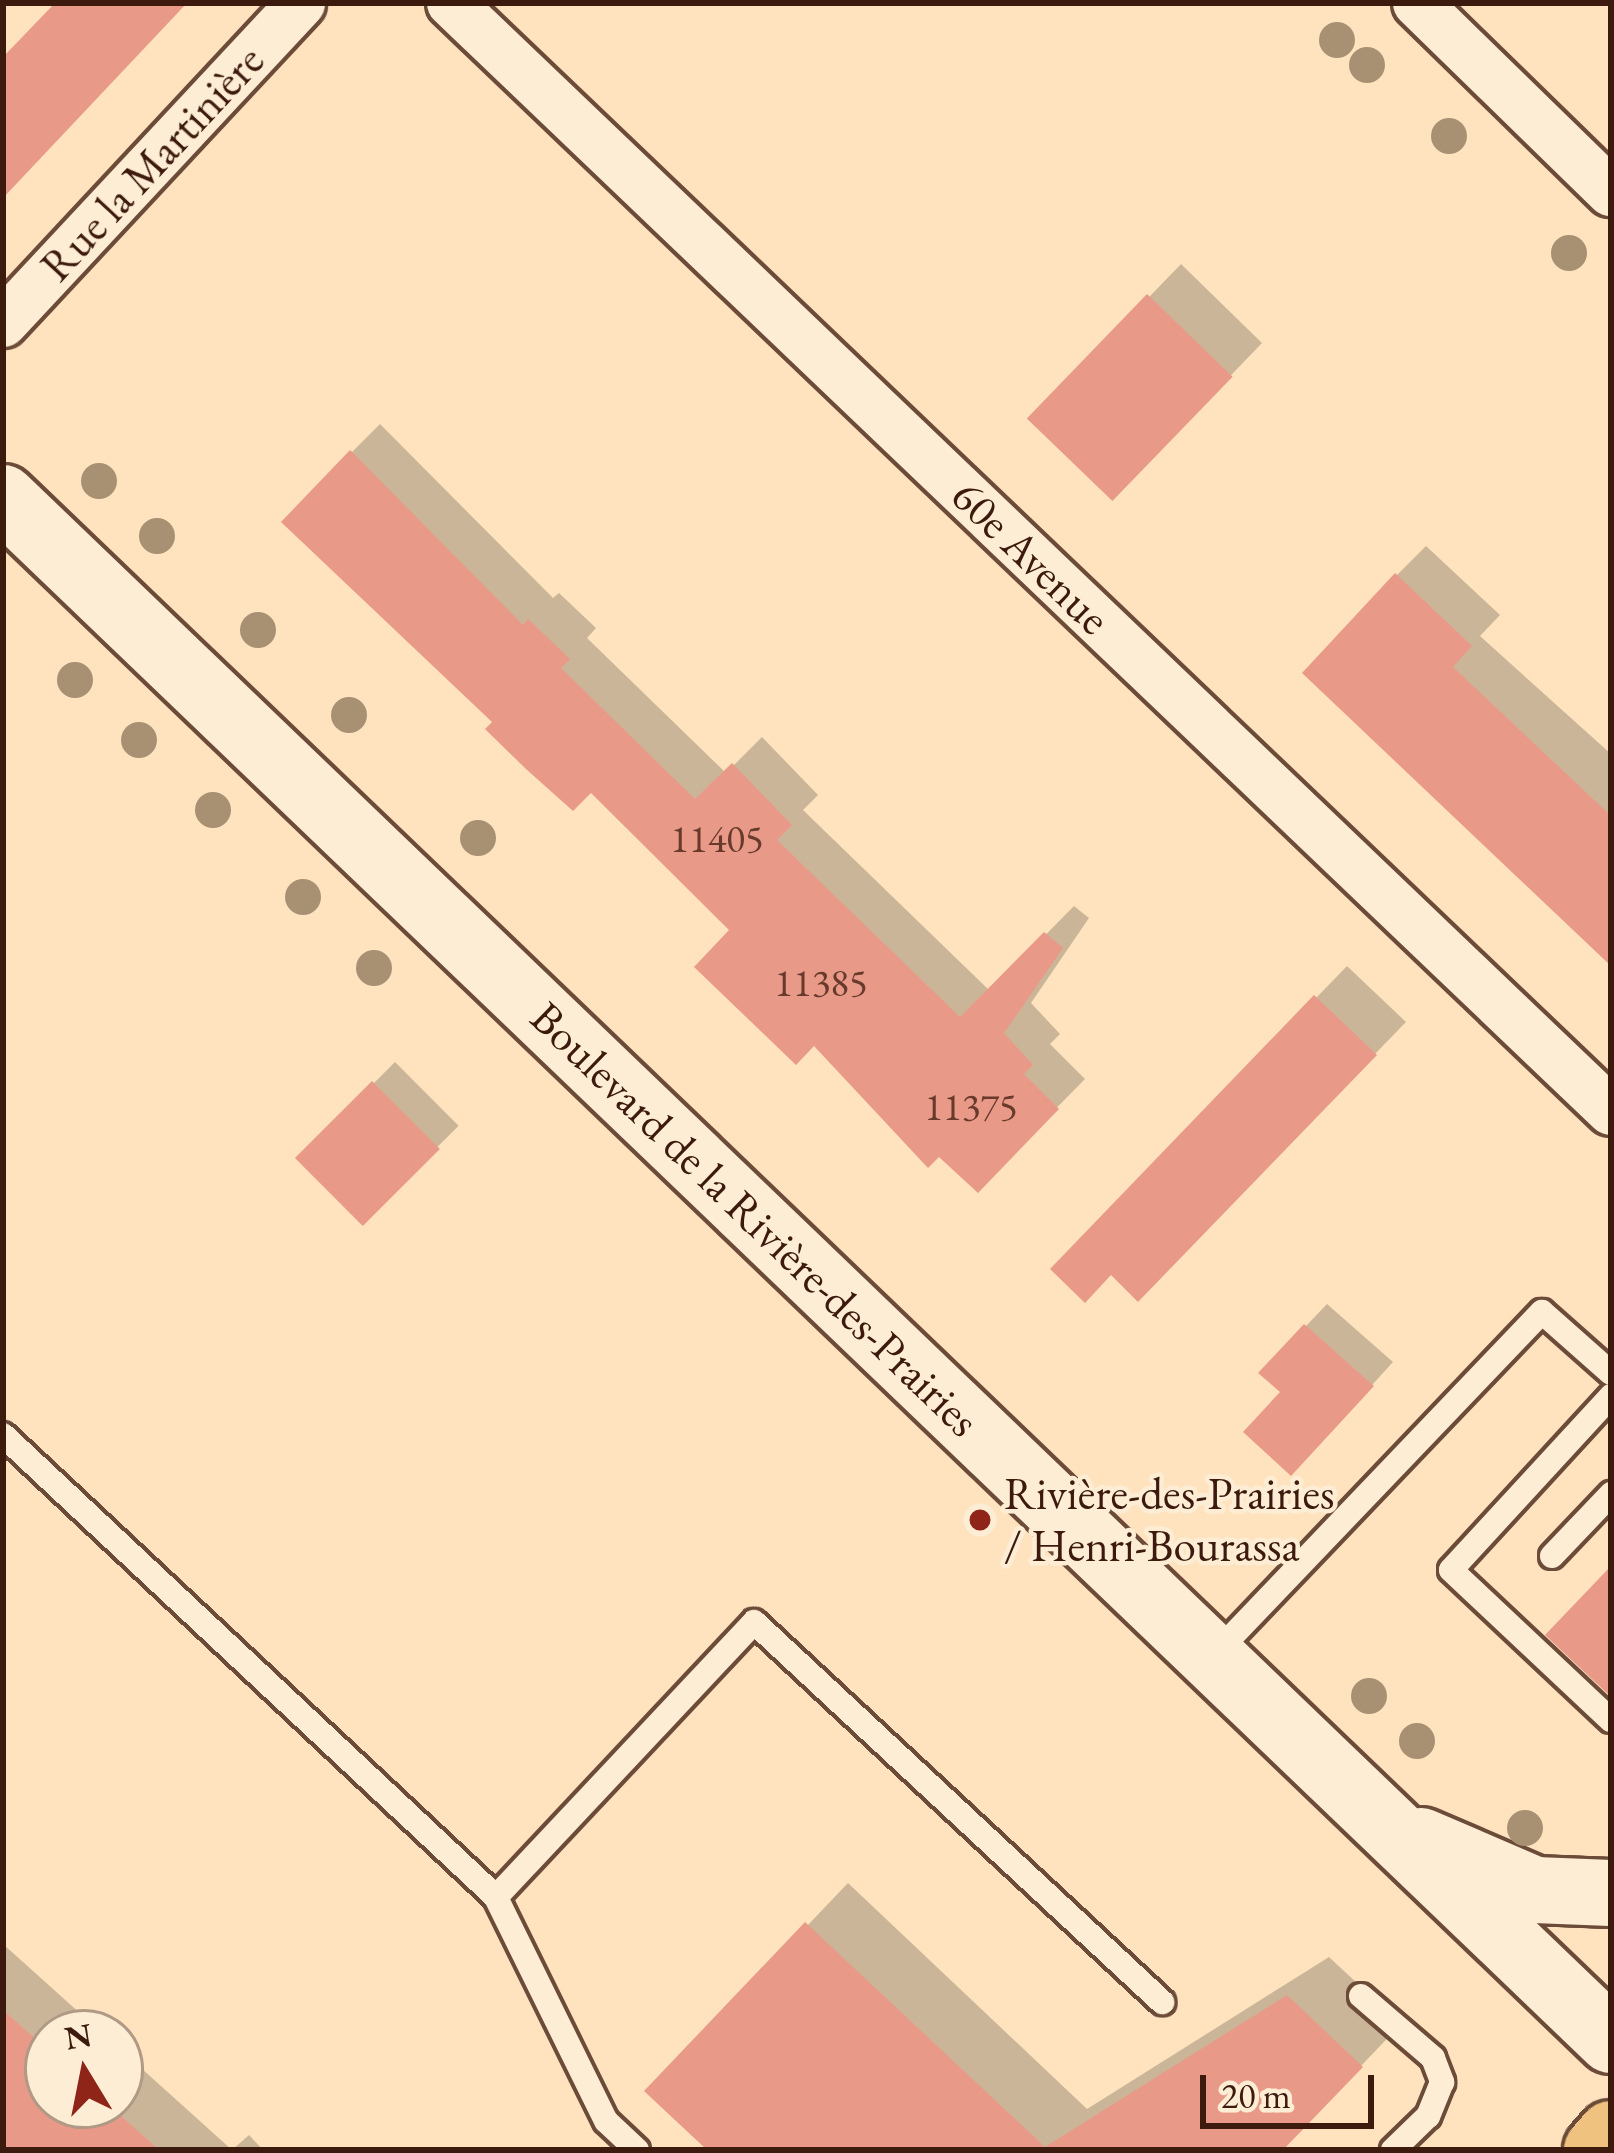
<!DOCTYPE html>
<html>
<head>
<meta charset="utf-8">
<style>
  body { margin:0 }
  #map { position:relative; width:1614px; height:2153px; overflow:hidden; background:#fee3be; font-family:"EB Garamond",serif }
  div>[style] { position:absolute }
  .shadow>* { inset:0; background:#0003; transform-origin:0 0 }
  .building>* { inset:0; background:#e99987; transform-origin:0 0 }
  .roads { filter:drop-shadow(3px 0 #6c4c39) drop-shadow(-3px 0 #6c4c39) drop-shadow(0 3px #6c4c39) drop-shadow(0 -3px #6c4c39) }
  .lane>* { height:24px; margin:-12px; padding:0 12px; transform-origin:12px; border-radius:12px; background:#feedd5 }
  .street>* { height:48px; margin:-24px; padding:0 24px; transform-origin:24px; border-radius:24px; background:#feedd5 }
  .secondary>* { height:66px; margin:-33px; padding:0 33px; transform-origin:33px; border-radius:33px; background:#feedd5 }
  .primary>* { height:66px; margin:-33px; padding:0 33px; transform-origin:33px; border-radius:33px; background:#efc27f }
  .trees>* { width:36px; height:36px; margin:-18px; border-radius:50%; background:#a89073 }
  .dots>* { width:33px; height:33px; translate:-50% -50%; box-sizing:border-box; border:6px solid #feedd5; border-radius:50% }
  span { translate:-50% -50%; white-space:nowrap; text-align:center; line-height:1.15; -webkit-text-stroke:9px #feedd5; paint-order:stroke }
  .number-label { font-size:39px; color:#673a2c }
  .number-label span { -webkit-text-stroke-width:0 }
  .street-label { font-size:45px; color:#3c1a0d }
  .poi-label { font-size:45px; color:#3c1a0d }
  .left { translate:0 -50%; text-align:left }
  .frame { position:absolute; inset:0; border:6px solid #3c1a0d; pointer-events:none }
  .north { position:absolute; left:24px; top:2009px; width:120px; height:120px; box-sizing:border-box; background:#feedd5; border:3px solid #b09985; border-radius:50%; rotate:350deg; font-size:33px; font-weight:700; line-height:48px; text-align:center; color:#3c1a0d }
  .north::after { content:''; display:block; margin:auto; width:42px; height:54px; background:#8f2418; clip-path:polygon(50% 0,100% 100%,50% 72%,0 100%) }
  .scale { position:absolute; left:1200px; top:2075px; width:174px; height:54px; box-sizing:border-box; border:6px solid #3c1a0d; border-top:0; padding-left:15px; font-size:36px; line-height:42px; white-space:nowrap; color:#3c1a0d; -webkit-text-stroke:9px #feedd5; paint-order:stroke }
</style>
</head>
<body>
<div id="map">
  <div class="shadow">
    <i style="clip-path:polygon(1181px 264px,1262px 343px,1145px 465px,1032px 418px)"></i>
    <i style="clip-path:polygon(380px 424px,553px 598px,559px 593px,596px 628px,587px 638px,726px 773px,762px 737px,818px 795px,803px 810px,990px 991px,1074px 906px,1089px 918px,1031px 1003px,1060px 1034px,1050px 1044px,1085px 1079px,978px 1188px,814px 1042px,733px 930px,591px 789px,496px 721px,352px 452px)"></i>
    <i style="clip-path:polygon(1426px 546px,1500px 615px,1480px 636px,1611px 754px,1611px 961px,1397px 575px)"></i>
    <i style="clip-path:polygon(1347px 966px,1406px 1022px,1170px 1266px,1316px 998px)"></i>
    <i style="left:395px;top:1062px;width:90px;height:136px;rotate:45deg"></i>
    <i style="clip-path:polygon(1327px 1304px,1393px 1362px,1312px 1451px,1284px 1391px,1306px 1326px)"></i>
    <i style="clip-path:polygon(848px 1883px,1087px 2109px,1329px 1957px,1401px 2024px,1281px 2150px,712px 2150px,649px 2091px)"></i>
    <i style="clip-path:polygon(3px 1944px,102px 2033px,48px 2033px,48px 2105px,120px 2105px,120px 2049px,232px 2150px,249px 2135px,263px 2150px,3px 2150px)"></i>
  </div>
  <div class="building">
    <i style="clip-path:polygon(55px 3px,187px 3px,3px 198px,3px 57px)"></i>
    <i style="left:1147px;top:294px;width:119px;height:173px;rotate:44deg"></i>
    <i style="clip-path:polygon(350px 450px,523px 625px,528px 619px,570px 659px,561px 668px,695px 799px,732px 763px,792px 825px,777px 840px,960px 1017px,1044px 932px,1063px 948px,1004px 1033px,1033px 1065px,1024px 1074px,1059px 1109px,978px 1193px,939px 1157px,928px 1168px,814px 1046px,796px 1065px,694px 967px,729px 930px,591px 793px,573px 811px,526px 769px,485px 729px,492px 722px,281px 522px)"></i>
    <i style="clip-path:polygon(1395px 573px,1472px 646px,1453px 667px,1611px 816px,1611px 966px,1302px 673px)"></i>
    <i style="clip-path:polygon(1314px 995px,1377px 1055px,1138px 1302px,1111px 1275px,1085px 1303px,1050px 1269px)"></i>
    <i style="left:372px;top:1081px;width:96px;height:109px;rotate:45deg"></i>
    <i style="clip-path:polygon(1304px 1324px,1374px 1386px,1291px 1476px,1243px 1432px,1280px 1392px,1258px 1373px)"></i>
    <i style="clip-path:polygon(1611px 1566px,1611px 1697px,1545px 1635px)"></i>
    <i style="clip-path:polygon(805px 1922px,1045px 2147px,1287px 1995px,1363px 2067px,1283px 2150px,707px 2150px,644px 2091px)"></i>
    <i style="clip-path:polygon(3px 2010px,48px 2050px,48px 2105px,109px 2105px,159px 2150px,3px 2150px)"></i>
  </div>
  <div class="roads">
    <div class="lane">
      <i style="left:1611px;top:1396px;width:236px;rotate:132.6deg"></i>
      <i style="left:1451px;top:1570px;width:219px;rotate:43.2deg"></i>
      <i style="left:3px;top:1435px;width:676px;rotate:43.14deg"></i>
      <i style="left:1552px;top:1556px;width:86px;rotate:-46.4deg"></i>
      <i style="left:1213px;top:1656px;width:476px;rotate:-46.3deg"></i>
      <i style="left:1542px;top:1312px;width:92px;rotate:41.5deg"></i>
      <i style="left:1361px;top:1996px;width:95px;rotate:40.7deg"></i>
      <i style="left:1433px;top:2058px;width:26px;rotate:69deg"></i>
      <i style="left:1442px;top:2082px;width:37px;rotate:112deg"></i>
      <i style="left:1428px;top:2116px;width:49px;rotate:135.8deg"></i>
      <i style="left:637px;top:2150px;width:42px;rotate:-136.9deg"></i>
      <i style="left:606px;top:2121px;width:250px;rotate:-116.2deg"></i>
      <i style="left:496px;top:1897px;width:377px;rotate:-46.8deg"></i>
      <i style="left:754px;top:1622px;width:558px;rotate:42.96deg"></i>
    </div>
    <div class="street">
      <i style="left:451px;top:3px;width:1604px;rotate:43.69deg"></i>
      <i style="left:1417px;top:3px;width:271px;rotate:44.3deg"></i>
      <i style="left:3px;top:323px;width:437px;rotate:-47deg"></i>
    </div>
    <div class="secondary">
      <i style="left:3px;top:498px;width:2228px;rotate:43.8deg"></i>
      <i style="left:1421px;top:1841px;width:124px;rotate:23.3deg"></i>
      <i style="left:1535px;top:1890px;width:76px;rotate:2.3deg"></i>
    </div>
    <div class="primary">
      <i style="left:1597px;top:2150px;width:21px;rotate:-49deg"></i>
    </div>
  </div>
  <div class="trees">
    <i style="left:1337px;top:40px"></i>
    <i style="left:1367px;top:65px"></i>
    <i style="left:1449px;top:136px"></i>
    <i style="left:1569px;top:253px"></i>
    <i style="left:99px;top:481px"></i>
    <i style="left:157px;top:536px"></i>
    <i style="left:258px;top:630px"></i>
    <i style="left:75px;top:680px"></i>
    <i style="left:349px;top:715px"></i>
    <i style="left:139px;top:740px"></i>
    <i style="left:213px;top:810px"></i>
    <i style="left:478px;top:838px"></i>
    <i style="left:303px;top:897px"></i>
    <i style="left:374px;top:968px"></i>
    <i style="left:1369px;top:1696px"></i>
    <i style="left:1417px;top:1741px"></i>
    <i style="left:1525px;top:1828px"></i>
  </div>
  <div class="dots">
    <i style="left:980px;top:1520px;background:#8f2418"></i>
  </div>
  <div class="number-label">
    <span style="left:717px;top:839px">11405</span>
    <span style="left:821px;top:983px">11385</span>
    <span style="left:971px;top:1107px">11375</span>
  </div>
  <div class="street-label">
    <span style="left:152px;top:163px;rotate:-47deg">Rue la Martinière</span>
    <span style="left:1031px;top:557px;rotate:44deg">60e Avenue</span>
    <span style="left:755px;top:1219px;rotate:44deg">Boulevard de la Rivière-des-Prairies</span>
  </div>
  <div class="poi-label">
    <span class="left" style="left:1004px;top:1520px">Rivière-des-Prairies<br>/ Henri-Bourassa</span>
  </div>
  <div class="frame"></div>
  <div class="north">N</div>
  <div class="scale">20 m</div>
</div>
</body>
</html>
